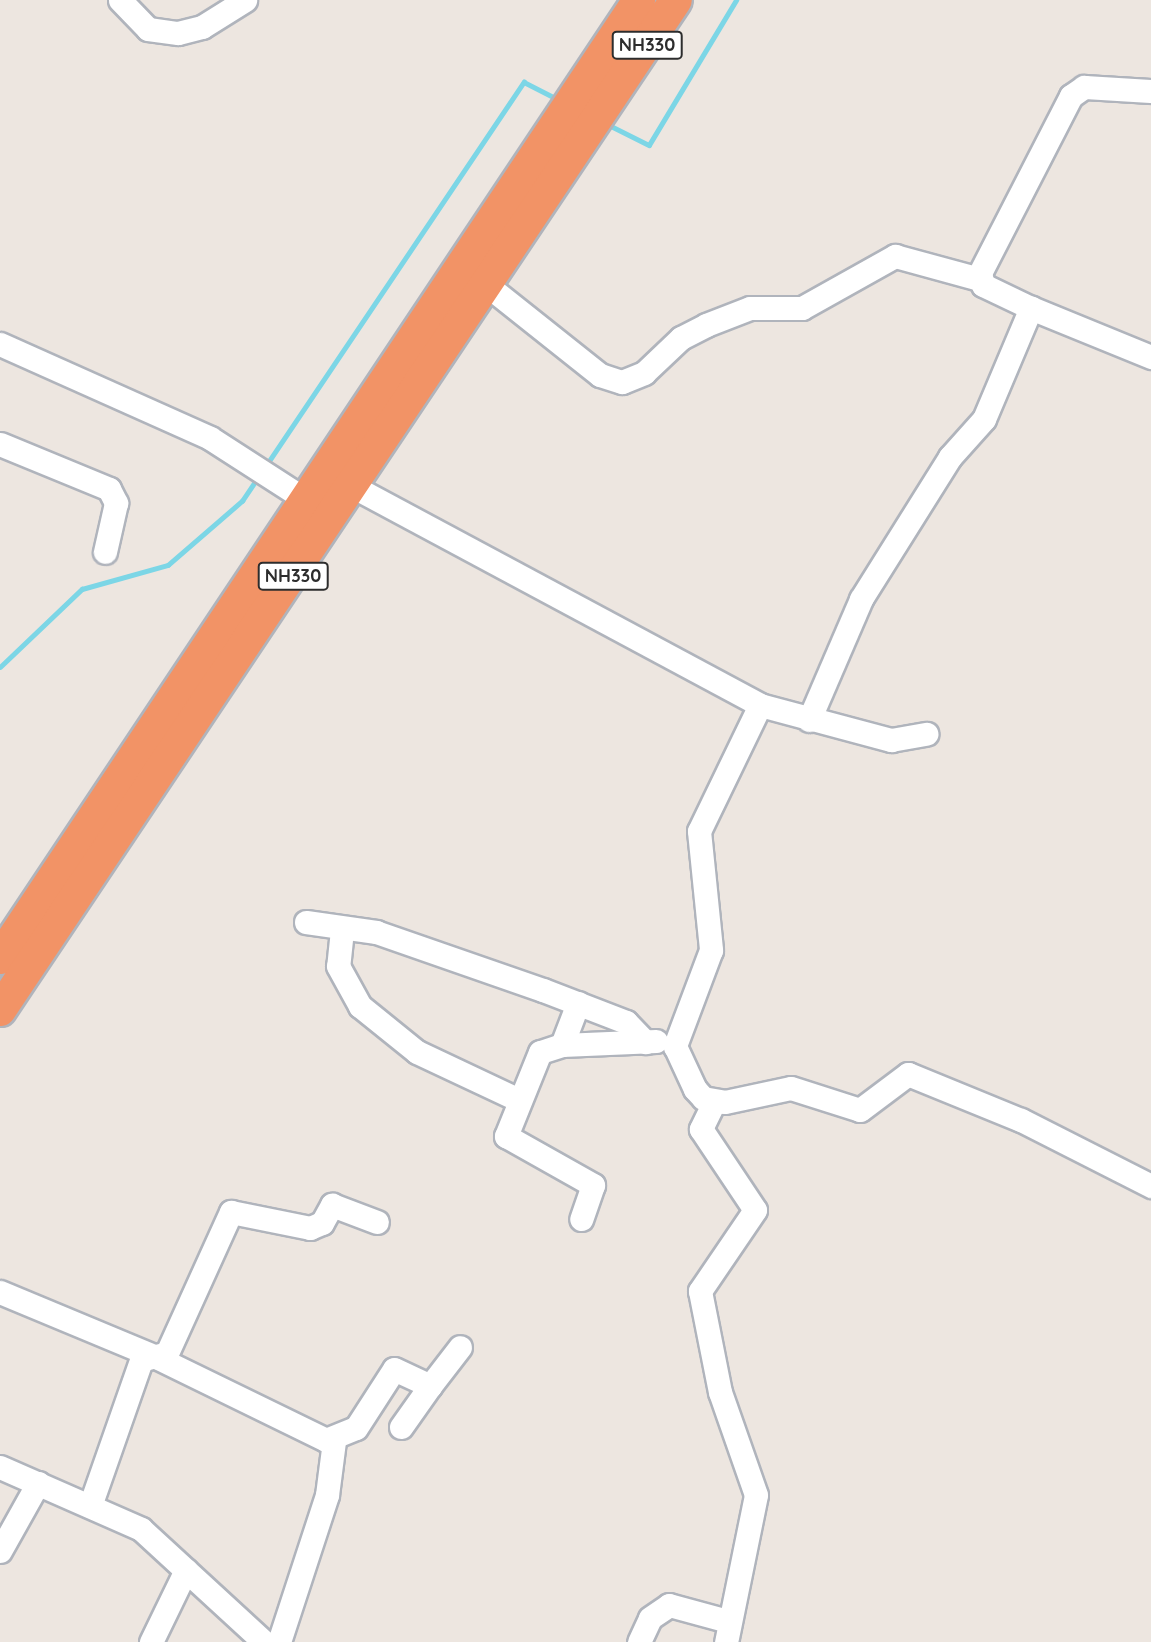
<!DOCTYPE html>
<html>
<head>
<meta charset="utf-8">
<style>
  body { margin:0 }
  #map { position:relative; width:1151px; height:1642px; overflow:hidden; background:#ede6e0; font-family:Quicksand,sans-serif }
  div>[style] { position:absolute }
  .stream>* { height:4.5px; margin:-2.25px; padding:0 2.25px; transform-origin:2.25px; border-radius:2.25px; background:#7cd6e6 }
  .roads { filter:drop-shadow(2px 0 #b0b4bc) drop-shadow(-2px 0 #b0b4bc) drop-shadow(0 2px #b0b4bc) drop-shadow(0 -2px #b0b4bc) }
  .minor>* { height:23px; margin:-11.5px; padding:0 11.5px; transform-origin:11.5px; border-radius:11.5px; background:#fff }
  .highway>* { height:32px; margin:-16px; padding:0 16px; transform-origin:16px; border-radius:16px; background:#f29366 }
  span { translate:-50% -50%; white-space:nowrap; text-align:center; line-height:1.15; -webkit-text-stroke:5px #fff; paint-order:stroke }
  .shield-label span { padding:2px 5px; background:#fff; border:2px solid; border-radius:5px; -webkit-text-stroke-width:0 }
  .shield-label { font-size:18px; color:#2d2d2d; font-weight:700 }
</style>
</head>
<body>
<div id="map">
  <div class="stream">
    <i style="left:607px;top:124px;width:47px;rotate:26.6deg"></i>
    <i style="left:649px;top:145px;width:169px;rotate:-59deg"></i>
    <i style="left:265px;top:467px;width:464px;rotate:-56.1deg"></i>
    <i style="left:524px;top:82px;width:38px;rotate:27deg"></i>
    <i style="left:0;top:667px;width:113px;rotate:-43.6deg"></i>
    <i style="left:82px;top:589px;width:89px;rotate:-15.6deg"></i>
    <i style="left:168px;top:565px;width:98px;rotate:-40.9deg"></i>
    <i style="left:242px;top:501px;width:29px;rotate:-56deg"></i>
  </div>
  <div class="roads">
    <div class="minor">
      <i style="left:120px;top:0;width:40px;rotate:46deg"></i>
      <i style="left:148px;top:29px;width:30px;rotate:8deg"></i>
      <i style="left:178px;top:33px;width:25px;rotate:-14deg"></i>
      <i style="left:202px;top:27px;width:51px;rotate:-32.1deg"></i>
      <i style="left:488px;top:286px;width:143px;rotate:38.5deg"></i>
      <i style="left:600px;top:375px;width:23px;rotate:18deg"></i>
      <i style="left:622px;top:382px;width:24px;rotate:-22deg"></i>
      <i style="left:644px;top:373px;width:51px;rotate:-43.4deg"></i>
      <i style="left:681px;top:338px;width:28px;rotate:-27deg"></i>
      <i style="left:706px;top:325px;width:47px;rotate:-21.1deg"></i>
      <i style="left:750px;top:308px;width:52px"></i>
      <i style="left:802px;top:308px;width:107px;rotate:-29.2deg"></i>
      <i style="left:895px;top:256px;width:87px;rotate:15.3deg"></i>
      <i style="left:1031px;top:308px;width:53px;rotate:-154.4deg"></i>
      <i style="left:983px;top:285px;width:12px;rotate:-104deg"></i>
      <i style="left:980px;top:273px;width:199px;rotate:-62.8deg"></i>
      <i style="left:1071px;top:96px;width:16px;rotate:-35deg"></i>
      <i style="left:1084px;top:87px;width:67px;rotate:3.4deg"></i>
      <i style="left:0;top:344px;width:230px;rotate:24.1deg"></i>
      <i style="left:210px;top:438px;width:111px;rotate:32.8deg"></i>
      <i style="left:0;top:444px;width:118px;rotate:22.4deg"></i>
      <i style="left:109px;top:489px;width:16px;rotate:63deg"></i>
      <i style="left:116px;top:503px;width:50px;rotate:102.7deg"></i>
      <i style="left:354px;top:487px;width:461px;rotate:28.2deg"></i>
      <i style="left:760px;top:705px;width:136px;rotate:15deg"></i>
      <i style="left:891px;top:740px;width:36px;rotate:-10deg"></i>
      <i style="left:760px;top:705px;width:140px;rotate:115.8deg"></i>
      <i style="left:699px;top:831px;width:120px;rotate:84.2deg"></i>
      <i style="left:711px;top:950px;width:103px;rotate:110.6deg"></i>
      <i style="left:675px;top:1046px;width:47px;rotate:65.1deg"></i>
      <i style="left:695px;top:1089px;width:12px;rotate:48deg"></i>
      <i style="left:703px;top:1098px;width:22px;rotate:10deg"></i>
      <i style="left:725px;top:1102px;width:67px;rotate:-12deg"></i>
      <i style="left:791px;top:1088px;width:72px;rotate:17.7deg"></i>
      <i style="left:860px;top:1110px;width:60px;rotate:-36.9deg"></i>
      <i style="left:908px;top:1074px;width:122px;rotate:22.2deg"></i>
      <i style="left:1021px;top:1120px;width:146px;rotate:26.9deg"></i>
      <i style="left:809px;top:720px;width:132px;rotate:-66.7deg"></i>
      <i style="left:861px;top:599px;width:168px;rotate:-57.9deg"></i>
      <i style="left:950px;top:457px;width:51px;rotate:-48.2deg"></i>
      <i style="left:984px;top:419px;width:121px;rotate:-67.1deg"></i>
      <i style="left:1031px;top:308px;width:130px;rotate:22.2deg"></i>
      <i style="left:306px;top:922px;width:71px;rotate:8.1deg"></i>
      <i style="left:376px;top:932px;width:177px;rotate:19.2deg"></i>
      <i style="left:543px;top:990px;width:89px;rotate:21.1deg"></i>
      <i style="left:626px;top:1022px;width:28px;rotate:46deg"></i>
      <i style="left:342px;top:930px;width:36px;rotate:96deg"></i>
      <i style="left:338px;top:966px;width:46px;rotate:61.2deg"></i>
      <i style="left:360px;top:1006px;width:73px;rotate:38.9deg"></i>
      <i style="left:417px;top:1052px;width:113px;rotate:25.2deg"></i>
      <i style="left:578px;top:1003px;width:45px;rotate:110.9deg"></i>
      <i style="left:562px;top:1045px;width:23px;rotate:162deg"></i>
      <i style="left:540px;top:1052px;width:91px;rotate:112deg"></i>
      <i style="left:506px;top:1136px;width:100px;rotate:29.4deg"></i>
      <i style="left:593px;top:1185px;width:36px;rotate:109deg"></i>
      <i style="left:562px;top:1045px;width:94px;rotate:-2.4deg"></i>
      <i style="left:714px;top:1102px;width:30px;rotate:116deg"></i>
      <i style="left:701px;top:1129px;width:97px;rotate:56.3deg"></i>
      <i style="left:755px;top:1210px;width:98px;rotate:124.2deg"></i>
      <i style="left:700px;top:1291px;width:103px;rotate:78.8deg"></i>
      <i style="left:720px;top:1392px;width:109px;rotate:70.7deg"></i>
      <i style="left:756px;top:1495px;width:150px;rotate:101.5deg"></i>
      <i style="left:0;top:1292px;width:169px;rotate:22.6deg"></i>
      <i style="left:156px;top:1357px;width:189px;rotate:26deg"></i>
      <i style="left:326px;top:1440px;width:32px;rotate:-22deg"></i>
      <i style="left:356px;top:1428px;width:70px;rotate:-57.2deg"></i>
      <i style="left:394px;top:1369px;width:40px;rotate:25deg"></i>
      <i style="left:430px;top:1386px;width:49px;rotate:-52.4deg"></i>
      <i style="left:401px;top:1427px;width:50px;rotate:-54.7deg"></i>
      <i style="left:0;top:1467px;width:154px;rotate:23.7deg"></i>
      <i style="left:141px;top:1529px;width:167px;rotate:42.6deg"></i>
      <i style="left:90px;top:1506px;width:155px;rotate:-70.7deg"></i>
      <i style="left:141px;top:1360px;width:27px;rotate:-15deg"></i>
      <i style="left:167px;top:1353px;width:155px;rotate:-65.6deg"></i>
      <i style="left:231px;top:1212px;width:81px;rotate:11.4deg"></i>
      <i style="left:310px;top:1228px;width:13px;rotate:-23deg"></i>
      <i style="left:322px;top:1223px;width:21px;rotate:-61deg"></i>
      <i style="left:332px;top:1205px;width:48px;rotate:20.7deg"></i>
      <i style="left:0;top:1551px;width:78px;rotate:-60.8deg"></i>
      <i style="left:151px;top:1642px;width:80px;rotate:-64.1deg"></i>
      <i style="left:279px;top:1642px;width:155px;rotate:-71.9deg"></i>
      <i style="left:327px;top:1495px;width:54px;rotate:-82.6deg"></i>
      <i style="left:639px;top:1642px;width:26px;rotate:-65deg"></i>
      <i style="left:650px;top:1618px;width:23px;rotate:-34deg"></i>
      <i style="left:669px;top:1605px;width:61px;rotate:15.2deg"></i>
    </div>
    <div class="highway">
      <i style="left:0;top:958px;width:1152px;rotate:-56.3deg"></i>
      <i style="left:0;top:1010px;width:1215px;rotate:-56.21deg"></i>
    </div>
  </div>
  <div class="shield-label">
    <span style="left:647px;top:45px">NH330</span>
    <span style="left:293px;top:576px">NH330</span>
  </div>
</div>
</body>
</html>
